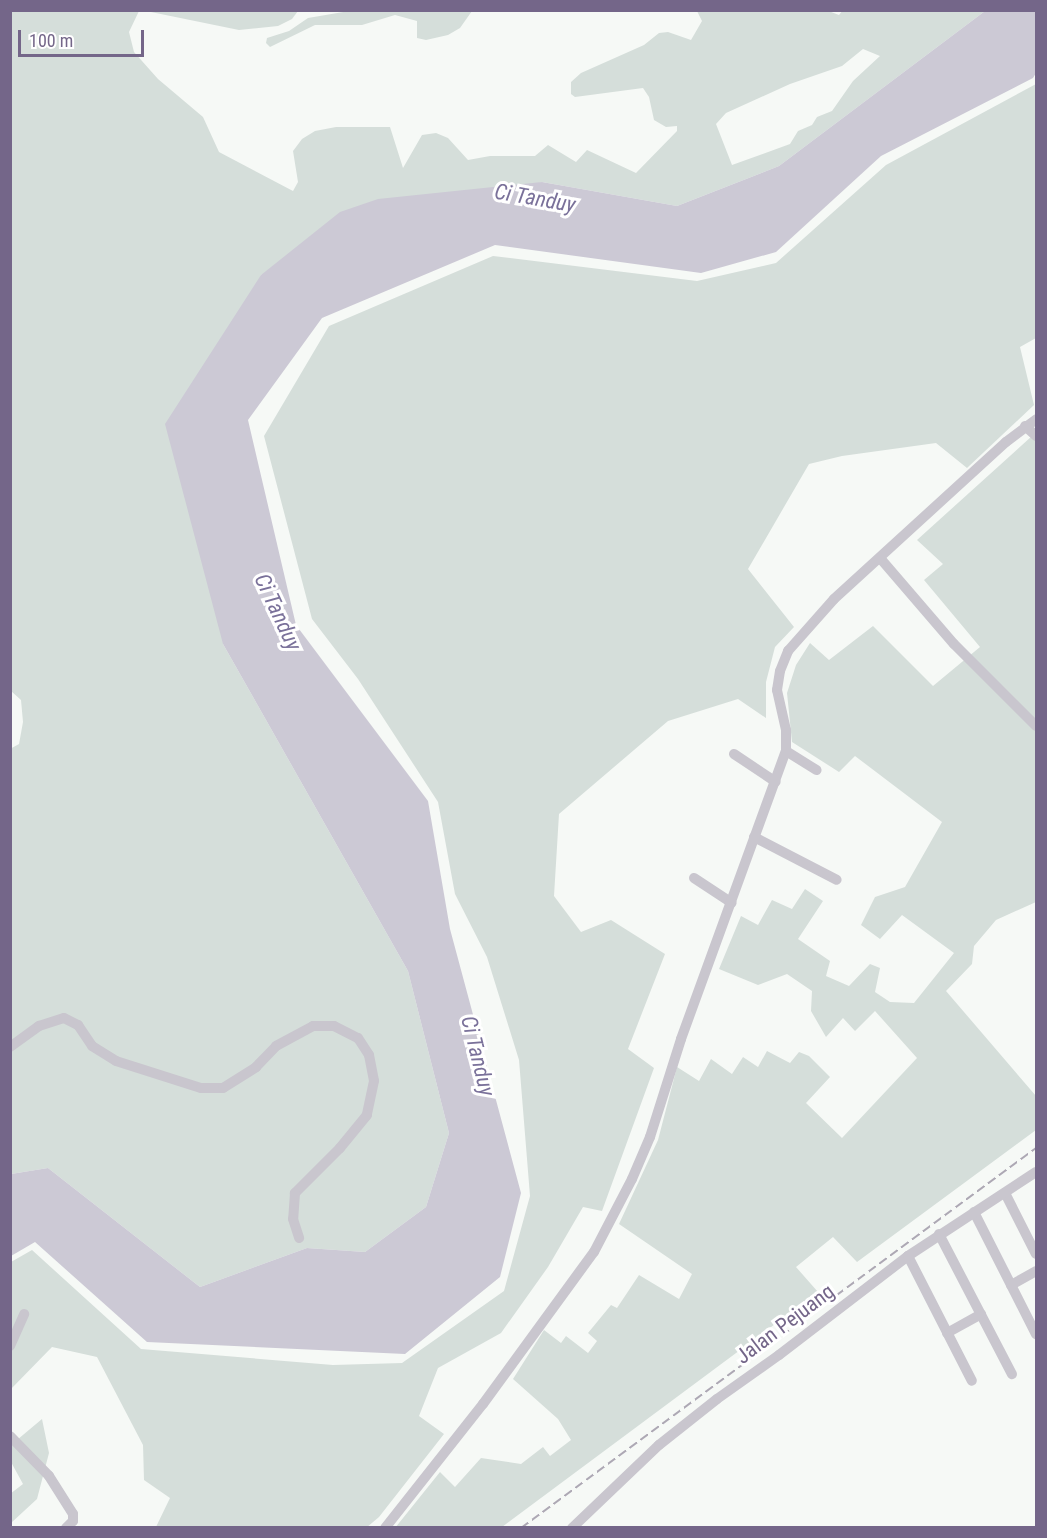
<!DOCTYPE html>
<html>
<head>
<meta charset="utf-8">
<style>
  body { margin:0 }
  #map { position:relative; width:1047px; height:1538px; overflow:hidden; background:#f6f9f6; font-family:"Roboto Condensed",sans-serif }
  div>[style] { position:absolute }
  .green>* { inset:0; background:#d5deda }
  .water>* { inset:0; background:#ccc9d5 }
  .minor>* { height:10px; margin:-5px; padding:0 5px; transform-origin:5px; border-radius:5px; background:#c9c6ce }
  .rail>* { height:2px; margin-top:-1px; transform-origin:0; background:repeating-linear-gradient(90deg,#ada8b4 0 9px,transparent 0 13.5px) }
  span { translate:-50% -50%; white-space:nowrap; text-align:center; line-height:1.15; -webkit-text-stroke:6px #fff; paint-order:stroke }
  .street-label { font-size:21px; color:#746689 }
  .water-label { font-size:22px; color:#7a719a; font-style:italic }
  .frame { position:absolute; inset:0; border:12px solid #746689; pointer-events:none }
  .scale { position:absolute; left:18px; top:30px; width:126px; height:27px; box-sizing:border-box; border:3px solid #746689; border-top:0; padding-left:8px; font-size:18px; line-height:21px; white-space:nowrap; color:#746689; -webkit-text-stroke:4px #fff; paint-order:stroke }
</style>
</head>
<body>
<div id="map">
  <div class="green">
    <i style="clip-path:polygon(355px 10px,472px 10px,472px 11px,460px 28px,448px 35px,426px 40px,417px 38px,417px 21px,395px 15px,362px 25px,315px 25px,270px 47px,266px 43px,267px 38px,289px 31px,308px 18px)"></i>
    <i style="clip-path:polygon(evenodd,826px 10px,839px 15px,843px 10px,985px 11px,779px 166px,677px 206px,542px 182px,261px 275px,223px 644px,408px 971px,449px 1133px,426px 1207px,365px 1252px,307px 1248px,200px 1287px,48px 1168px,11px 1174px,10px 749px,19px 744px,23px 722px,21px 700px,11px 691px,11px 11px,139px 11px,129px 32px,134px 52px,158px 79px,203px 117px,219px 152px,293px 191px,298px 182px,293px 151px,302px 139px,315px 131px,336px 127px,390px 127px,403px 168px,422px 135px,436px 133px,448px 138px,468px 160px,490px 156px,535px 156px,548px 145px,576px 162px,587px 150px,636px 173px,677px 131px,677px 126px,666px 127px,654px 120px,649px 97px,643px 88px,575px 97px,571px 94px,571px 82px,581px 73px,644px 45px,659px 33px,668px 32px,691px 40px,702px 21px,697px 11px,826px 10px,863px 49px,880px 56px,853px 81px,832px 111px,817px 117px,812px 125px,798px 131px,790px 144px,732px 165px,716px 124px,726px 113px,790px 84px,842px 66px,863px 49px)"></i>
    <i style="clip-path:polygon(146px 11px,298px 11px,292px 19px,278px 26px,239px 30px)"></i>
    <i style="clip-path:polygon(1036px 84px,1036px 338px,1020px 347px,1034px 405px,967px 468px,936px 443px,842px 456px,809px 464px,748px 569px,794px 627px,775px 647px,766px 682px,766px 718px,738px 699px,668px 721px,559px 814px,554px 896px,581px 932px,611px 920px,665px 954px,628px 1049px,654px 1068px,602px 1211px,583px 1207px,548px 1267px,501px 1333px,438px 1368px,419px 1416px,444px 1434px,379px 1517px,366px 1528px,156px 1527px,170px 1498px,144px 1480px,143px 1445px,97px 1357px,52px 1347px,11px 1389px,11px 1262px,32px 1250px,141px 1349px,333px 1365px,402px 1363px,504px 1291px,530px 1196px,519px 1060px,487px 957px,455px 894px,438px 802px,358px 679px,312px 619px,264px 436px,329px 326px,493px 256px,697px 281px,776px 263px,886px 165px)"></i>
    <i style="clip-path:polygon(1032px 436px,1036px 441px,1036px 902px,996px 920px,974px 946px,972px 964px,946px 991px,1036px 1096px,1036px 1130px,857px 1262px,833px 1237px,796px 1267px,818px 1292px,502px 1527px,395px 1528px,440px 1472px,455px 1487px,481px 1458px,521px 1464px,543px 1447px,550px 1456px,571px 1440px,558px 1419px,513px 1379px,544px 1330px,561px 1343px,566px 1336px,588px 1353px,597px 1341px,588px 1333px,611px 1305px,617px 1308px,639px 1275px,679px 1299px,692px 1274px,619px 1224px,658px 1140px,677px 1067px,699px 1081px,711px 1059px,732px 1074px,743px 1057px,758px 1067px,767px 1051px,790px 1063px,799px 1052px,809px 1056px,830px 1077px,806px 1103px,842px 1138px,917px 1058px,875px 1011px,855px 1031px,843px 1018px,826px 1037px,811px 1011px,812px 991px,787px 974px,758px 985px,719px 969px,741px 916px,758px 925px,772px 900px,792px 909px,805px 889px,823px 901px,798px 939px,830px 961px,826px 976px,849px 986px,870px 964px,880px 968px,875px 992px,890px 1002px,914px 1003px,954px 953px,902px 915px,880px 939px,861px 925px,875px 897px,905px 887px,942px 822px,855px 756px,839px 772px,792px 742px,787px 693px,796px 665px,810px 643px,829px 660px,873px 626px,933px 686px,980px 647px,924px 580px,943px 564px,917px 540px)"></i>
    <i style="clip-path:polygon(42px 1419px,49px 1453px,37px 1499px,11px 1523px,10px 1494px,23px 1484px,11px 1462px,11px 1445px)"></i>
  </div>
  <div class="water">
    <i style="clip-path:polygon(985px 11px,1036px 11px,1036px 73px,1033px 78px,881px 156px,776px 252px,701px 273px,495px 245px,322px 318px,248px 420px,296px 625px,428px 801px,450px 929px,521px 1193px,500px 1277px,405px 1354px,147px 1342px,35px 1242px,11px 1256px,11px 1174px,48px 1168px,200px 1287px,307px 1248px,365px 1252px,426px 1207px,449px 1133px,408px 971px,223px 644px,165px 424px,261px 275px,340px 212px,378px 199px,542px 182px,677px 206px,779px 166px)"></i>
  </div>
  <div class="minor">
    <i style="left:1025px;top:426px;width:15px;rotate:42deg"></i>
    <i style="left:880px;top:558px;width:113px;rotate:49.3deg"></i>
    <i style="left:954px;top:644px;width:116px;rotate:45deg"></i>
    <i style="left:786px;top:751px;width:36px;rotate:32deg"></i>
    <i style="left:734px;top:754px;width:50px;rotate:33.7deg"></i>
    <i style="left:754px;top:837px;width:93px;rotate:27.4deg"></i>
    <i style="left:694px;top:878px;width:45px;rotate:33.3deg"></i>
    <i style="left:10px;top:1047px;width:36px;rotate:-36deg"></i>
    <i style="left:39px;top:1026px;width:26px;rotate:-18deg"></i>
    <i style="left:64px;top:1018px;width:16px;rotate:27deg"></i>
    <i style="left:78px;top:1025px;width:25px;rotate:56deg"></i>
    <i style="left:92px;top:1046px;width:28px;rotate:32deg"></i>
    <i style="left:116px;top:1061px;width:89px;rotate:17.6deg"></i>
    <i style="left:201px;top:1088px;width:22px"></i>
    <i style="left:223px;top:1088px;width:39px;rotate:-32deg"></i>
    <i style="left:256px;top:1067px;width:29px;rotate:-46deg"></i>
    <i style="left:276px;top:1046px;width:42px;rotate:-28.4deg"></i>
    <i style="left:313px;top:1026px;width:21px"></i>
    <i style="left:334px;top:1026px;width:27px;rotate:27deg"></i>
    <i style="left:358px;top:1038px;width:20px;rotate:57deg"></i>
    <i style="left:369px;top:1055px;width:26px;rotate:79deg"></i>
    <i style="left:374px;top:1081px;width:35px;rotate:102deg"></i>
    <i style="left:367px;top:1115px;width:43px;rotate:129.3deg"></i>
    <i style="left:340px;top:1148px;width:64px;rotate:135deg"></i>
    <i style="left:295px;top:1193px;width:26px;rotate:94deg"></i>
    <i style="left:293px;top:1219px;width:20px;rotate:72deg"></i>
    <i style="left:1005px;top:1193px;width:68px;rotate:63.1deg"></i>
    <i style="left:974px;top:1212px;width:137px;rotate:63.1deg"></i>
    <i style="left:939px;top:1234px;width:158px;rotate:62.5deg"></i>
    <i style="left:908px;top:1256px;width:140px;rotate:62.9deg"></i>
    <i style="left:1011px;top:1285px;width:29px;rotate:-29deg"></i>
    <i style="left:947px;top:1333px;width:39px;rotate:-29deg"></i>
    <i style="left:10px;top:1346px;width:35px;rotate:-66deg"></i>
    <i style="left:10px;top:1436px;width:56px;rotate:45.7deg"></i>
    <i style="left:49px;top:1476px;width:45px;rotate:57.7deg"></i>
    <i style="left:73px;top:1514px;width:7px;rotate:90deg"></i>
    <i style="left:73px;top:1521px;width:10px;rotate:135deg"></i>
    <i style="left:385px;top:1528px;width:158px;rotate:-51.7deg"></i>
    <i style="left:483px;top:1404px;width:188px;rotate:-53.9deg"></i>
    <i style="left:594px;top:1252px;width:82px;rotate:-62.5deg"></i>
    <i style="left:632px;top:1179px;width:46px;rotate:-66.8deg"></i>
    <i style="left:650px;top:1137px;width:103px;rotate:-72.4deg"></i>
    <i style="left:681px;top:1039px;width:307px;rotate:-70deg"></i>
    <i style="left:786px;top:751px;width:21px;rotate:-90deg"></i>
    <i style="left:786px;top:730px;width:41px;rotate:-102.7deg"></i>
    <i style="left:777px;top:690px;width:19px;rotate:-81deg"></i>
    <i style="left:780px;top:671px;width:22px;rotate:-68deg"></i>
    <i style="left:788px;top:651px;width:69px;rotate:-48.5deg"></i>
    <i style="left:834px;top:599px;width:233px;rotate:-42.4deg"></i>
    <i style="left:1006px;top:442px;width:38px;rotate:-37deg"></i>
    <i style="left:572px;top:1528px;width:120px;rotate:-43.7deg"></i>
    <i style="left:659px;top:1445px;width:74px;rotate:-38.4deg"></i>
    <i style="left:717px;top:1399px;width:76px;rotate:-35.4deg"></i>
    <i style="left:779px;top:1355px;width:163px;rotate:-37.5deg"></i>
    <i style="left:908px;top:1256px;width:153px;rotate:-33.3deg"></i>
  </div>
  <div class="rail">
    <i style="left:521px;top:1528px;width:640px;rotate:-36.42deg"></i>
  </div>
  <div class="street-label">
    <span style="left:785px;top:1324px;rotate:-37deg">Jalan Pejuang</span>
  </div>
  <div class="water-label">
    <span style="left:535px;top:198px;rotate:10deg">Ci Tanduy</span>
    <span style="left:278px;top:612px;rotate:65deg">Ci Tanduy</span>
    <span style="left:478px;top:1056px;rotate:76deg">Ci Tanduy</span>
  </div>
  <div class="frame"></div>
  <div class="scale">100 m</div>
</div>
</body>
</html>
